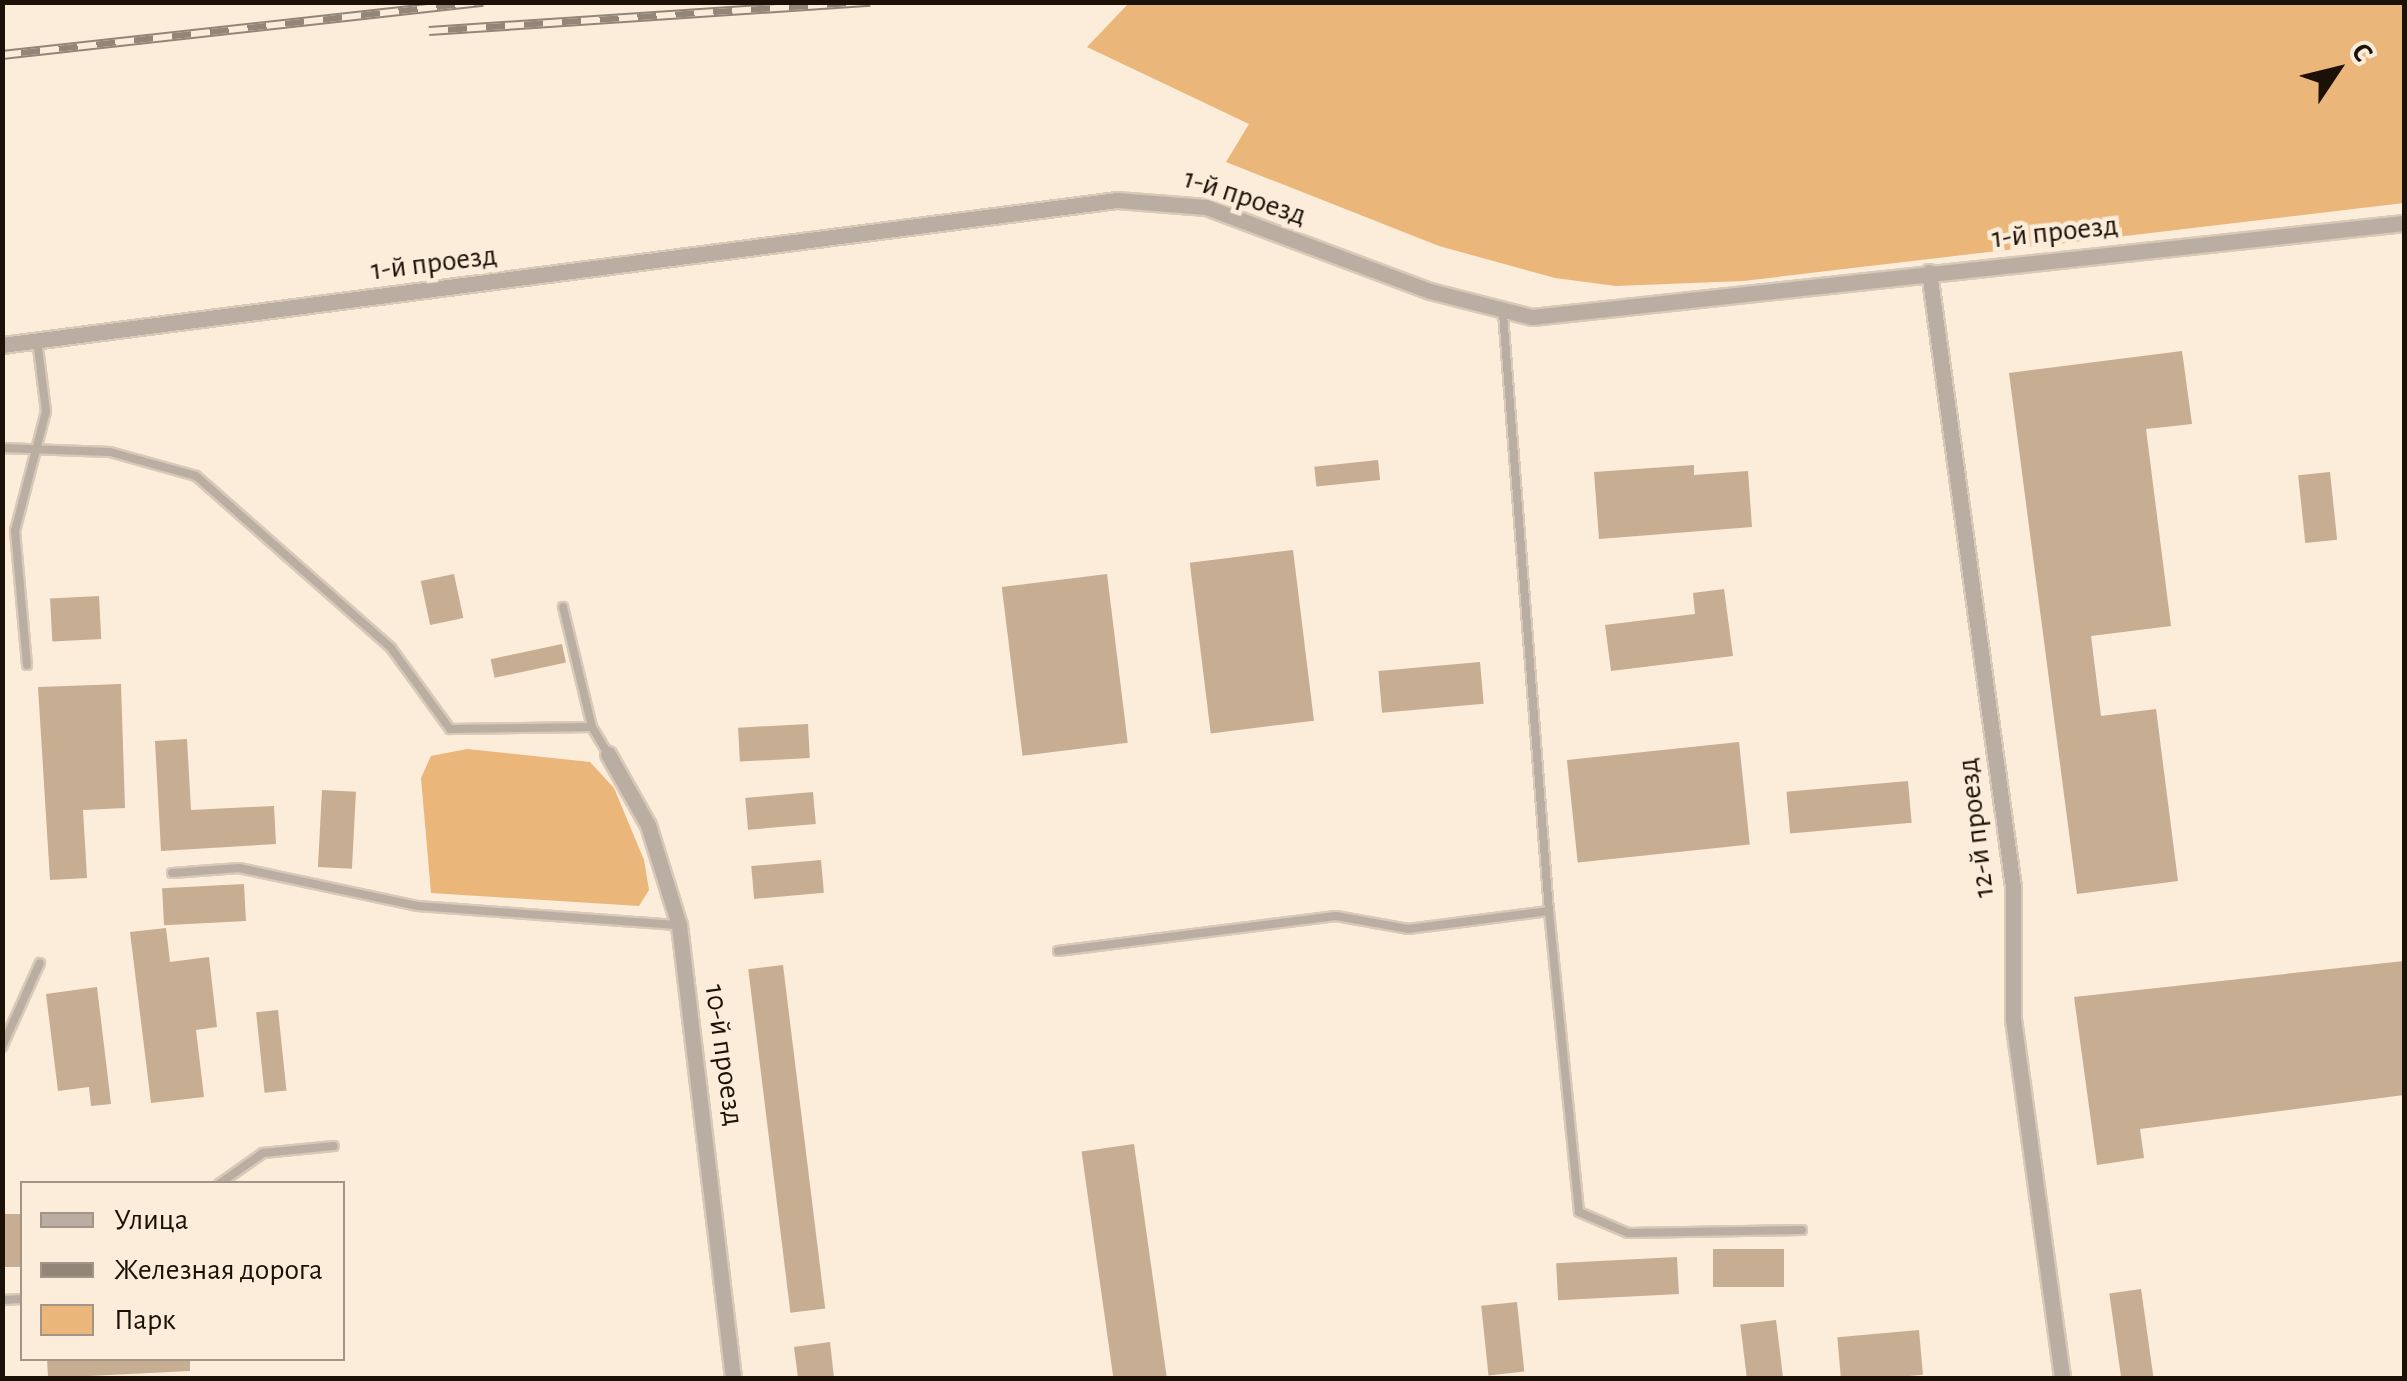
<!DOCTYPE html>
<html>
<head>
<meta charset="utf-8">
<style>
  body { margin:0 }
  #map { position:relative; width:2407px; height:1381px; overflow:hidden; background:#fcecda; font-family:"Alegreya Sans",sans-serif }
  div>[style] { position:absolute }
  .green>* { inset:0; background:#ebb679 }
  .building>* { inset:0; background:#c7ad91; transform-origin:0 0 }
  .roads { filter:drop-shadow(2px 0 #d8c9b8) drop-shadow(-2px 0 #d8c9b8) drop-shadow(0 2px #d8c9b8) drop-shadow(0 -2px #d8c9b8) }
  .service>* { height:8px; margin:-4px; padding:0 4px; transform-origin:4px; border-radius:4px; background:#baaea2 }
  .minor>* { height:15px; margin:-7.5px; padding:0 7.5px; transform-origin:7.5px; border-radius:7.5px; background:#baaea2 }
  .rail>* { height:10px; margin-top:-5px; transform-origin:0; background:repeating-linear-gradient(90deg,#fcecda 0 19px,#938678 0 38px); box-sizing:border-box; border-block:2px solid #938678 }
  span { translate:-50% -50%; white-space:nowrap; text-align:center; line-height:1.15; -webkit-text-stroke:9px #fcecda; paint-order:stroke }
  .street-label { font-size:30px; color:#1b1107 }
  .frame { position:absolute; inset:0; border:5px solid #1b1107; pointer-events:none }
  .legend { position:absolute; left:20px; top:1181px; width:325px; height:180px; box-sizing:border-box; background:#fcecda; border:2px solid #a29486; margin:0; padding:12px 18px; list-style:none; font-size:30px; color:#1b1107 }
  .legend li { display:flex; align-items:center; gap:20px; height:50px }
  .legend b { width:50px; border:2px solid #a29486 }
  .north { position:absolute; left:2287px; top:20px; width:100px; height:100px; -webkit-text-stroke:8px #fcecda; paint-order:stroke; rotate:55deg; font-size:28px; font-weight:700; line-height:40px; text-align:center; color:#1b1107 }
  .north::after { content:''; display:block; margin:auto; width:35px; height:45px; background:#1b1107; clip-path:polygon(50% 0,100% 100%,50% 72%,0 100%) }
</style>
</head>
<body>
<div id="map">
  <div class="green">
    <i style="clip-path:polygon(1129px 3px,2404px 3px,2404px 203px,1743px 281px,1616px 286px,1555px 278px,1439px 246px,1226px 162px,1249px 124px,1087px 47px)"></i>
    <i style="clip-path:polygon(467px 749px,590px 762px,614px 788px,644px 860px,649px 890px,639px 906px,431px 893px,421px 778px,431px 756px)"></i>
  </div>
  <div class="building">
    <i style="clip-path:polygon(2182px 351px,2192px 424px,2146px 429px,2171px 626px,2091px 636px,2101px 716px,2156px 709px,2178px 881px,2077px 894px,2009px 373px)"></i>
    <i style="left:1378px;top:460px;width:20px;height:64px;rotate:84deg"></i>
    <i style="clip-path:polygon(1694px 465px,1694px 475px,1748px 471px,1752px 527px,1599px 539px,1594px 472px)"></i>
    <i style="left:2330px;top:472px;width:68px;height:32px;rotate:84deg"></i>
    <i style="left:1293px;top:550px;width:172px;height:104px;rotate:83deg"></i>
    <i style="left:454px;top:574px;width:45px;height:34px;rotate:78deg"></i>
    <i style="left:1107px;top:574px;width:170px;height:106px;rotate:83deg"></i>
    <i style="clip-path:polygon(1724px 589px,1733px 656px,1611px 671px,1605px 625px,1695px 614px,1693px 593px)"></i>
    <i style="left:99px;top:596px;width:43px;height:49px;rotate:87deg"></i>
    <i style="left:562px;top:644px;width:19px;height:73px;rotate:78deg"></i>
    <i style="left:1480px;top:662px;width:42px;height:102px;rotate:85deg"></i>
    <i style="clip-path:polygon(121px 684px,125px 808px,83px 810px,87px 878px,50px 880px,38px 687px)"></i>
    <i style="left:808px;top:724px;width:34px;height:70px;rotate:87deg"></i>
    <i style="clip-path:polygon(187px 739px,191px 810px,274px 806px,276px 844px,161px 851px,155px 741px)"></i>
    <i style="left:1739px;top:742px;width:103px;height:173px;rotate:84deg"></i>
    <i style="left:1908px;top:781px;width:42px;height:122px;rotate:85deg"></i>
    <i style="left:322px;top:790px;width:34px;height:77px;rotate:3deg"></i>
    <i style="left:813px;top:792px;width:32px;height:68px;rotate:85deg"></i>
    <i style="left:821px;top:860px;width:33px;height:70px;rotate:85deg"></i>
    <i style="left:244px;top:884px;width:37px;height:82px;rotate:87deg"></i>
    <i style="clip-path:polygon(166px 928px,170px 962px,209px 957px,217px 1027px,196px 1030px,204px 1097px,151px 1103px,130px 932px)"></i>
    <i style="clip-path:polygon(2404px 961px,2404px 1095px,2140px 1129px,2144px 1158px,2097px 1165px,2074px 997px)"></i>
    <i style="left:783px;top:965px;width:346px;height:35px;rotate:83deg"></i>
    <i style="clip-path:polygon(97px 987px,111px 1104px,91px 1106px,89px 1087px,58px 1091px,46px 994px)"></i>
    <i style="left:278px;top:1010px;width:81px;height:22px;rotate:84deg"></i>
    <i style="left:1134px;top:1144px;width:236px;height:53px;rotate:82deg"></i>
    <i style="left:22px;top:1214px;width:53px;height:20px;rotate:90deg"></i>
    <i style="left:1713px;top:1249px;width:71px;height:38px"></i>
    <i style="left:1677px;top:1257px;width:37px;height:121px;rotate:87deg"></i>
    <i style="left:2141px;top:1289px;width:90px;height:32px;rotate:82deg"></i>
    <i style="left:1517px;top:1302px;width:70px;height:36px;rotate:84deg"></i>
    <i style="left:1776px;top:1320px;width:58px;height:36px;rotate:83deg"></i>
    <i style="left:1919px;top:1330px;width:45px;height:82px;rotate:85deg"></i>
    <i style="clip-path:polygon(830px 1342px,834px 1378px,798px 1378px,794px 1347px)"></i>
    <i style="clip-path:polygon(47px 1358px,190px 1358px,190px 1371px,48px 1378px)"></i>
  </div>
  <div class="roads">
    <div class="service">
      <i style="left:2px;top:448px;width:108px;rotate:2.1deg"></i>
      <i style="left:110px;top:452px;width:89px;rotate:15.6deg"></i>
      <i style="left:196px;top:476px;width:260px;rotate:41.4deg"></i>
      <i style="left:391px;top:648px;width:100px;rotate:53.9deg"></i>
      <i style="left:450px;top:729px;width:142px;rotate:-0.8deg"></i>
      <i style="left:592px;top:727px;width:31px;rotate:59deg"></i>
      <i style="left:563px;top:607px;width:123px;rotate:76.4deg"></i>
      <i style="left:27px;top:665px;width:135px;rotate:-95.1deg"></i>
      <i style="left:15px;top:531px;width:124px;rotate:-75.5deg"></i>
      <i style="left:46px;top:411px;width:72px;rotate:-97.2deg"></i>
      <i style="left:172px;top:873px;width:67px;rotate:-4.3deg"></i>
      <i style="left:239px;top:868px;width:183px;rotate:12deg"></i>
      <i style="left:418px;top:906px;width:262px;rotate:4.2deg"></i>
      <i style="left:1549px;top:911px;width:302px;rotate:84.3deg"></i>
      <i style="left:1579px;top:1212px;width:53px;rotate:23.2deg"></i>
      <i style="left:1628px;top:1233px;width:174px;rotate:-1deg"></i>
      <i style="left:1058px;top:951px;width:280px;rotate:-7.2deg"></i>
      <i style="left:1336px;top:916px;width:73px;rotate:10.2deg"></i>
      <i style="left:1408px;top:929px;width:142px;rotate:-7.3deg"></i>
      <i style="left:1549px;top:911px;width:600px;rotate:-94.4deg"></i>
      <i style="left:2px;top:1047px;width:92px;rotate:-65.7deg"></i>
      <i style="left:219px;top:1184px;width:54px;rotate:-35.2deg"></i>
      <i style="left:263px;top:1153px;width:71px;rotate:-5.6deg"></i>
      <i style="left:2px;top:1300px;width:20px;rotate:-3deg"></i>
    </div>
    <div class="minor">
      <i style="left:1929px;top:272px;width:621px;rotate:82.22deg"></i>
      <i style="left:2013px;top:887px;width:132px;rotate:90deg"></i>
      <i style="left:2013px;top:1019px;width:362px;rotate:82.2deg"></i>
      <i style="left:2px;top:345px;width:1124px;rotate:-7.41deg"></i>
      <i style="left:1117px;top:200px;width:89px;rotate:4.5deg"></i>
      <i style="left:1206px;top:207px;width:239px;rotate:20.6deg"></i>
      <i style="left:1430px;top:291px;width:105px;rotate:14.3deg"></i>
      <i style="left:1532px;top:317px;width:877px;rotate:-6.15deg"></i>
      <i style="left:608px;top:754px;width:81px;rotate:60.6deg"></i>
      <i style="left:648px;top:825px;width:105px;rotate:72.8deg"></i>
      <i style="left:679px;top:925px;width:456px;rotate:83.2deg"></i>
    </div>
  </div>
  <div class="rail">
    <i style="left:429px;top:31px;width:442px;rotate:-3.8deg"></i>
    <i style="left:2px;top:55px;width:484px;rotate:-6.3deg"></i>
  </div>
  <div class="street-label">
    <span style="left:1245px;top:197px;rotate:18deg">1-й проезд</span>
    <span style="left:2055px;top:232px;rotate:-6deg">1-й проезд</span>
    <span style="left:434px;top:263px;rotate:-7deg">1-й проезд</span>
    <span style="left:1976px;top:828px;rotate:-97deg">12-й проезд</span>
    <span style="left:724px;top:1055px;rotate:82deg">10-й проезд</span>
  </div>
  <div class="frame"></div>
  <ul class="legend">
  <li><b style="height:12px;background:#baaea2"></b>Улица</li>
  <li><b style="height:12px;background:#938678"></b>Железная дорога</li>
  <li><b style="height:28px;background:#ebb679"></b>Парк</li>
  </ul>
  <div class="north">С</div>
</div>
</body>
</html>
